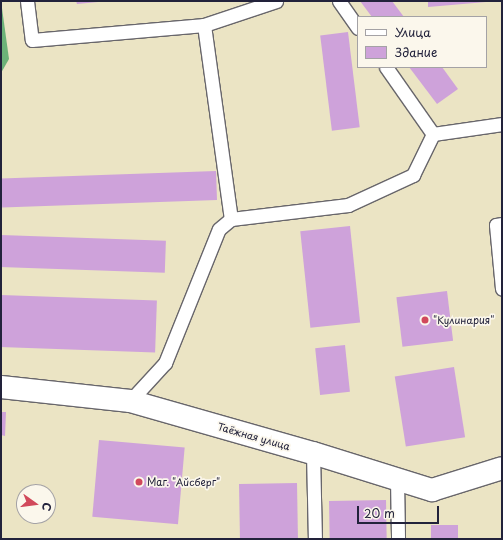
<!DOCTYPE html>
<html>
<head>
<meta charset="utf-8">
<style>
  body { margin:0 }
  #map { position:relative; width:503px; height:540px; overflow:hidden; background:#ebe4c4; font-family:"Playpen Sans",sans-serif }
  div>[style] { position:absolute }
  .forest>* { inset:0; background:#6cb278 }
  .building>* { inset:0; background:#cea2da; transform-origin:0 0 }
  .roads { filter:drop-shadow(1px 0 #68666b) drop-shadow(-1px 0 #68666b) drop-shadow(0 1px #68666b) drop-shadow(0 -1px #68666b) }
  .lane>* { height:13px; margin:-6.5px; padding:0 6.5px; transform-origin:6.5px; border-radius:6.5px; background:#fff }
  .street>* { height:22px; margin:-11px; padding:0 11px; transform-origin:11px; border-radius:11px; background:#fff }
  .dots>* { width:11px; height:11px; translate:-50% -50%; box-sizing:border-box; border:2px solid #fbf7ec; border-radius:50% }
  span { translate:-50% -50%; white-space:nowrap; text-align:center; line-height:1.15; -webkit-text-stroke:3.5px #fbf7ec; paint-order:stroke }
  .poi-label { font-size:10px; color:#22223b }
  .left { translate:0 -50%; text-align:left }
  .street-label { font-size:10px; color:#22223b }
  .frame { position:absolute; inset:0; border:2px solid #22223b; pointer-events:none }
  .legend { position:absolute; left:357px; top:16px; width:130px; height:52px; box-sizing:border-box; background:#fbf7ec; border:1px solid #a4a2a5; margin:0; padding:5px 7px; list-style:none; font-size:12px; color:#22223b }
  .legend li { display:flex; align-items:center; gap:8px; height:20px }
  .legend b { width:20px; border:1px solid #a4a2a5 }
  .north { position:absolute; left:16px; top:484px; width:40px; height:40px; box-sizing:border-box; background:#fbf7ec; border:1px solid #a4a2a5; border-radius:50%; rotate:104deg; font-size:11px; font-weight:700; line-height:16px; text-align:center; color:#22223b }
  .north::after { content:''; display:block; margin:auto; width:14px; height:18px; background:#d1495b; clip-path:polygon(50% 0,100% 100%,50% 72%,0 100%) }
  .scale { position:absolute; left:357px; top:506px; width:82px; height:18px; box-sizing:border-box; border:2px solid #22223b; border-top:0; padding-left:5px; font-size:12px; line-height:14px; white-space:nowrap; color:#22223b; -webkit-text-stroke:3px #fbf7ec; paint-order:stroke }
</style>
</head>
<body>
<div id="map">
  <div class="forest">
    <i style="clip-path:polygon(1px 1px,9px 59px,1px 73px)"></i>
  </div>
  <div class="building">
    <i style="clip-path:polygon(76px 1px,98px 1px,98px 2px,77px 4px)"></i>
    <i style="clip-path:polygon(360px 1px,392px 1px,404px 17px,372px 17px)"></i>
    <i style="clip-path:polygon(428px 1px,486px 1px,486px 2px,428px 7px)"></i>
    <i style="left:348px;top:32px;width:96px;height:28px;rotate:83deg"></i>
    <i style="clip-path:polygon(409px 67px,442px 67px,458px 89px,437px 104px)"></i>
    <i style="left:216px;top:171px;width:29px;height:215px;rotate:88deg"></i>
    <i style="left:350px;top:226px;width:97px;height:50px;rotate:84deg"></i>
    <i style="left:1px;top:235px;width:165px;height:32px;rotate:2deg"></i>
    <i style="left:447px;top:291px;width:50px;height:51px;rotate:83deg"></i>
    <i style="left:1px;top:295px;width:156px;height:52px;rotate:2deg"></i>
    <i style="left:345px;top:345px;width:47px;height:30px;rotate:84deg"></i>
    <i style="left:454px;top:367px;width:71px;height:60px;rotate:81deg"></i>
    <i style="clip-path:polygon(1px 412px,6px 412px,5px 436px,1px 435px)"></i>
    <i style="left:99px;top:440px;width:86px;height:77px;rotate:5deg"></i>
    <i style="left:297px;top:483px;width:56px;height:58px;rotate:89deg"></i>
    <i style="left:386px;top:500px;width:39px;height:57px;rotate:89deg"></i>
    <i style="left:458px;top:525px;width:14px;height:27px;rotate:90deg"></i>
  </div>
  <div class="roads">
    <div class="lane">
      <i style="left:27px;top:1px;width:39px;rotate:83deg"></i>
      <i style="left:32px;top:40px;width:173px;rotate:-5deg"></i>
      <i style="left:204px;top:25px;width:76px;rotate:-18.4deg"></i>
      <i style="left:339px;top:1px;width:33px;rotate:55deg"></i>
      <i style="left:204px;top:25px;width:196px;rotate:82.1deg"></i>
      <i style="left:386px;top:67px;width:82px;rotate:55deg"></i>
      <i style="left:502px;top:224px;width:6px;rotate:171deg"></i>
      <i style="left:496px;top:225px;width:64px;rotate:84.6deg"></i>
      <i style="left:130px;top:401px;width:52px;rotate:-47.4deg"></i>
      <i style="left:165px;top:363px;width:144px;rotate:-68.1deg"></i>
      <i style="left:219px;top:229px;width:16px;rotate:-40deg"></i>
      <i style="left:231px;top:219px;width:118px;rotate:-6.8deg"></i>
      <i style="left:348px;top:205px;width:72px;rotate:-24.8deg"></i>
      <i style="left:413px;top:175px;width:46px;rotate:-64deg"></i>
      <i style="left:433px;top:134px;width:70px;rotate:-8.2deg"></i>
      <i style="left:313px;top:453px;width:86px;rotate:88.7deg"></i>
      <i style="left:397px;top:479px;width:60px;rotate:89deg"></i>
    </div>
    <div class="street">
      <i style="left:1px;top:387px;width:130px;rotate:6.2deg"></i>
      <i style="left:130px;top:401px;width:190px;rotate:15.9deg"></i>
      <i style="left:313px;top:453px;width:125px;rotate:17.3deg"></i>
      <i style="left:432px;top:490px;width:73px;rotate:-17.4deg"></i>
    </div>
  </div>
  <div class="dots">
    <i style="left:425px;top:320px;background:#d1495b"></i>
    <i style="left:139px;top:482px;background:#d1495b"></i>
  </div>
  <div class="poi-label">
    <span class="left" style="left:433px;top:320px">"Кулинария"</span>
    <span class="left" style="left:147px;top:482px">Маг. "Айсберг"</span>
  </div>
  <div class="street-label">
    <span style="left:254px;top:436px;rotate:16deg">Таёжная улица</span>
  </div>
  <div class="frame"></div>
  <ul class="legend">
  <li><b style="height:5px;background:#fff"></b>Улица</li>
  <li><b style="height:11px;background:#cea2da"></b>Здание</li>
  </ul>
  <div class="north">С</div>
  <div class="scale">20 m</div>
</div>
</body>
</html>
